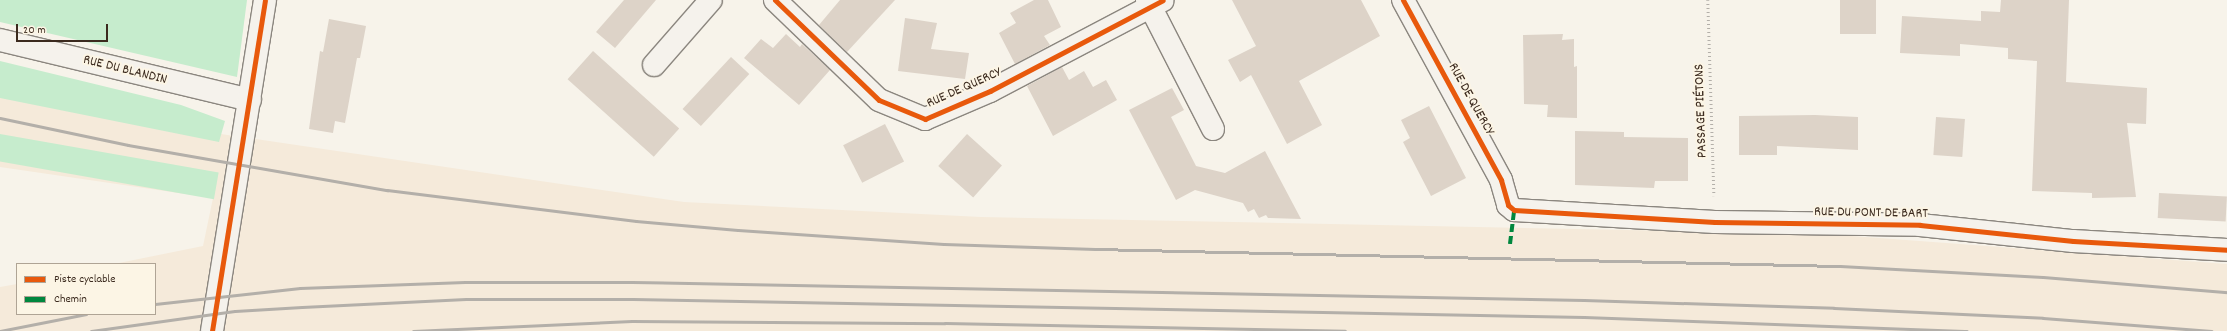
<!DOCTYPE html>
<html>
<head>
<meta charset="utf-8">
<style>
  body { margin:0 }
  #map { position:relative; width:2227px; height:331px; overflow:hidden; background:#f7f3ea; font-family:Dekko,sans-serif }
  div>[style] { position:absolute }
  .built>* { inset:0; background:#f5eada }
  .green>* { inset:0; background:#c6eccd; transform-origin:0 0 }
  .building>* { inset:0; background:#ddd3c8; transform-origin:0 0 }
  .path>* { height:2.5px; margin-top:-1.25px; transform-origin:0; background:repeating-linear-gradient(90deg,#b3afa9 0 1px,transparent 0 4px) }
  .roads { filter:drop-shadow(1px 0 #8b867f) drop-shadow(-1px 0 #8b867f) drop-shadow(0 1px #8b867f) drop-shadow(0 -1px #8b867f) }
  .street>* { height:22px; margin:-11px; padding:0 11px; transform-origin:11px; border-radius:11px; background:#f5f2ec }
  .rail>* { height:3px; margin:-1.5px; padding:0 1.5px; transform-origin:1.5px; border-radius:1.5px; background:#b3afa9 }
  .quiet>* { height:4px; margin-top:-2px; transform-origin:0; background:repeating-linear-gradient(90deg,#00873e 0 8px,transparent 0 12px) }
  .cycleway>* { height:5px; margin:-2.5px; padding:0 2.5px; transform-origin:2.5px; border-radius:2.5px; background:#e8590c }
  span { translate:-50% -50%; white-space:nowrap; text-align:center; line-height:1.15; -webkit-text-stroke:4px #fcf5e5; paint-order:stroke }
  .street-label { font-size:14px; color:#3b2a1e }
  .legend { position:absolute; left:16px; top:263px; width:140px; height:52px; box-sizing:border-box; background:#fcf5e5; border:1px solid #afa495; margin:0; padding:5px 7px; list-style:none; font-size:12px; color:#3b2a1e }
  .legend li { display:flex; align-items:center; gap:8px; height:20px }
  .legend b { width:20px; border:1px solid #afa495 }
  .scale { position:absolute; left:16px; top:24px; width:92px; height:18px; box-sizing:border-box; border:2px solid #3b2a1e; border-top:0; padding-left:5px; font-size:12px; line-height:14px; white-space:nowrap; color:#3b2a1e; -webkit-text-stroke:3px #fcf5e5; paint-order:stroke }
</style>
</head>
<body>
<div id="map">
  <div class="built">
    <i style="clip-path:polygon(0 70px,221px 134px,684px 202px,981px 217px,1825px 234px,2227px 264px,2227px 331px,0 331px,0 287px,17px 284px,17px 314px,155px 314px,155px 264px,114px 264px,203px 246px,213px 198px,0 167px)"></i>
  </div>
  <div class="green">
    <i style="clip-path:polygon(0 0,247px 0,237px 77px,0 22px)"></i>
    <i style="clip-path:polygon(0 61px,181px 105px,225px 121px,219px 142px,0 98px)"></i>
    <i style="left:0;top:134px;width:222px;height:27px;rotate:10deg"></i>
  </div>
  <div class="building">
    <i style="clip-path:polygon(624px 0,656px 0,615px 48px,596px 32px)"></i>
    <i style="clip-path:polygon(840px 0,895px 0,847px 52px,819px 25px)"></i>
    <i style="clip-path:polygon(1034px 0,1048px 0,1061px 27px,1044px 36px,1050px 45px,1015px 64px,999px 33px,1016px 23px,1010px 13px)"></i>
    <i style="clip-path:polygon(1232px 0,1361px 0,1380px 36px,1299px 81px,1322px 125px,1287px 144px,1251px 75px,1240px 82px,1228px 60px,1256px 46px)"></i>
    <i style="left:1840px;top:0;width:36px;height:34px"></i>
    <i style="clip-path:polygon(2001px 0,2069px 0,2066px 82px,2147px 88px,2146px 124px,2127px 123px,2136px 197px,2092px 198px,2092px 193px,2032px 191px,2037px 61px,2008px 59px,2008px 48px,1960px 44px,1960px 56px,1900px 53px,1902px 16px,1981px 21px,1981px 11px,2000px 12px)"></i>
    <i style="clip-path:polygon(905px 18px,937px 23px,931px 49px,969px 53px,965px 79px,898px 71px)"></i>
    <i style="clip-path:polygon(329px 19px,366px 26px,360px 58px,357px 58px,345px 123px,335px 121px,333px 133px,309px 129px,320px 51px,323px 52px)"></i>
    <i style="clip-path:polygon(786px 34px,800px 47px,802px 44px,830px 70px,799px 105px,744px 58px,761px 39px,773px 48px)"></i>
    <i style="clip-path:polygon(1563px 34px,1562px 40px,1574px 39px,1574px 67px,1577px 66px,1577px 118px,1547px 117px,1548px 105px,1524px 104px,1523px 35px)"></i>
    <i style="left:593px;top:51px;width:116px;height:38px;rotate:42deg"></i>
    <i style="left:731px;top:57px;width:25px;height:71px;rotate:43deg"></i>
    <i style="clip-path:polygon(1062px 67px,1069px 80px,1084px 71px,1093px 87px,1106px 80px,1117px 100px,1053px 136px,1027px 86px)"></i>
    <i style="clip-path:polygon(1172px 88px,1184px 110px,1171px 117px,1196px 166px,1225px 173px,1265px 151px,1301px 219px,1268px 218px,1266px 215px,1259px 218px,1254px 209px,1248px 212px,1243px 203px,1195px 190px,1176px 200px,1129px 110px)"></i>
    <i style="clip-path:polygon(1429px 106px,1466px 178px,1431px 196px,1403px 142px,1410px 138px,1401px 120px)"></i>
    <i style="clip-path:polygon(1815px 115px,1858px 117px,1858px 150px,1777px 146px,1777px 155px,1739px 155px,1739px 116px)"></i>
    <i style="left:1936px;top:117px;width:29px;height:38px;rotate:4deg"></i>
    <i style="left:885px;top:124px;width:42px;height:47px;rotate:63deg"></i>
    <i style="clip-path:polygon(1575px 131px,1624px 132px,1624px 137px,1688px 138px,1688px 181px,1655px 181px,1654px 188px,1575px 185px)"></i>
    <i style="left:967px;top:134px;width:47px;height:43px;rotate:42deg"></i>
    <i style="left:2159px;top:193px;width:68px;height:25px;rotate:3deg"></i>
  </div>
  <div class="path">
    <i style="left:1708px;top:0;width:196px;rotate:88.2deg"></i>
  </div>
  <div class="roads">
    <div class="street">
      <i style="left:775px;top:0;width:144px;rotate:43.9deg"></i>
      <i style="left:879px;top:100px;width:50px;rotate:22.4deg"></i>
      <i style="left:925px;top:119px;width:71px;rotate:-23.3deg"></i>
      <i style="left:990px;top:91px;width:195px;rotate:-27.7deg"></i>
      <i style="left:1147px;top:0;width:145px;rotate:62.9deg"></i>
      <i style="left:1403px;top:0;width:205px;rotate:61.4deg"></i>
      <i style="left:1501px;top:180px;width:26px;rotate:74deg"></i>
      <i style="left:1508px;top:205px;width:8px;rotate:40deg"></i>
      <i style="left:1514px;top:210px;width:201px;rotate:3.4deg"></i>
      <i style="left:1715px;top:222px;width:205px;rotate:0.8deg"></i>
      <i style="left:1920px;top:225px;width:154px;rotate:6deg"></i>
      <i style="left:2073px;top:241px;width:154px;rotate:3.3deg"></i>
      <i style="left:0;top:40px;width:257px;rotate:13.5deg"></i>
      <i style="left:654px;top:65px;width:86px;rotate:-48.8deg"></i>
      <i style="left:212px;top:331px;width:335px;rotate:-80.9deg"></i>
    </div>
  </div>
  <div class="rail">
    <i style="left:0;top:118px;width:131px;rotate:11.9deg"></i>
    <i style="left:128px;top:145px;width:263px;rotate:9.9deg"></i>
    <i style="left:387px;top:190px;width:251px;rotate:7.1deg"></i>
    <i style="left:636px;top:221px;width:102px;rotate:5deg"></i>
    <i style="left:738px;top:230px;width:206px;rotate:3.9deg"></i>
    <i style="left:944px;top:244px;width:151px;rotate:1.9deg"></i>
    <i style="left:1095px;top:249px;width:745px;rotate:1.31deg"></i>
    <i style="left:1840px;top:266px;width:203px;rotate:3.1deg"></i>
    <i style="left:2043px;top:277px;width:185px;rotate:4.7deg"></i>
    <i style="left:155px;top:304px;width:146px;rotate:-6.3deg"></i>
    <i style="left:300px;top:288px;width:165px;rotate:-2.1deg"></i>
    <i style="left:465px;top:282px;width:167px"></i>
    <i style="left:632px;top:282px;width:952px;rotate:1.08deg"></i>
    <i style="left:1584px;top:300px;width:250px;rotate:1.8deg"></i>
    <i style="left:1834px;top:308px;width:209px;rotate:2.7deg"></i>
    <i style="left:2043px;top:318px;width:169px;rotate:4.4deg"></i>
    <i style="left:0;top:331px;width:88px;rotate:-11.2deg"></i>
    <i style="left:91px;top:331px;width:145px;rotate:-7.9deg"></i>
    <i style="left:235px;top:311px;width:67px;rotate:-3.4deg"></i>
    <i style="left:302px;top:307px;width:164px;rotate:-2.8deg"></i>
    <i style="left:466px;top:299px;width:167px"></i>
    <i style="left:633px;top:299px;width:951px;rotate:1.08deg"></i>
    <i style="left:1584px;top:317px;width:383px;rotate:2.1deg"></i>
    <i style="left:413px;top:331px;width:219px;rotate:-2.6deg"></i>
    <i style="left:632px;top:321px;width:313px;rotate:0.4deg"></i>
    <i style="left:945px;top:323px;width:400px;rotate:1.1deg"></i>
  </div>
  <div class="quiet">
    <i style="left:1510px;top:244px;width:34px;rotate:-83deg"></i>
  </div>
  <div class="cycleway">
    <i style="left:775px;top:0;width:144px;rotate:43.9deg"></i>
    <i style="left:879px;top:100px;width:50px;rotate:22.4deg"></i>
    <i style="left:925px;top:119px;width:71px;rotate:-23.3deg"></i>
    <i style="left:990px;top:91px;width:195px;rotate:-27.7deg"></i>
    <i style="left:1403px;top:0;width:205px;rotate:61.4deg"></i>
    <i style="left:1501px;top:180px;width:26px;rotate:74deg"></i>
    <i style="left:1508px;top:205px;width:8px;rotate:40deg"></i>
    <i style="left:1514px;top:210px;width:201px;rotate:3.4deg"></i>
    <i style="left:1715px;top:222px;width:205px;rotate:0.8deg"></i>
    <i style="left:1920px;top:225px;width:154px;rotate:6deg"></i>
    <i style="left:2073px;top:241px;width:154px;rotate:3.3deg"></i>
    <i style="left:212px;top:331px;width:335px;rotate:-80.9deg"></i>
  </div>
  <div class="street-label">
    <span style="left:125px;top:70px;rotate:14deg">RUE DU BLANDIN</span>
    <span style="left:964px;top:88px;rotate:-24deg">RUE DE QUERCY</span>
    <span style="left:1471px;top:99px;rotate:61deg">RUE DE QUERCY</span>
    <span style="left:1701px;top:111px;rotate:-92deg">PASSAGE PIÉTONS</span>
    <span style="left:1871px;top:213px;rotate:1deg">RUE DU PONT DE BART</span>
  </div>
  <ul class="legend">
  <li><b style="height:5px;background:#e8590c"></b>Piste cyclable</li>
  <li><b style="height:5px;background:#00873e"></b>Chemin</li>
  </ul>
  <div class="scale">20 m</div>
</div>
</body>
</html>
